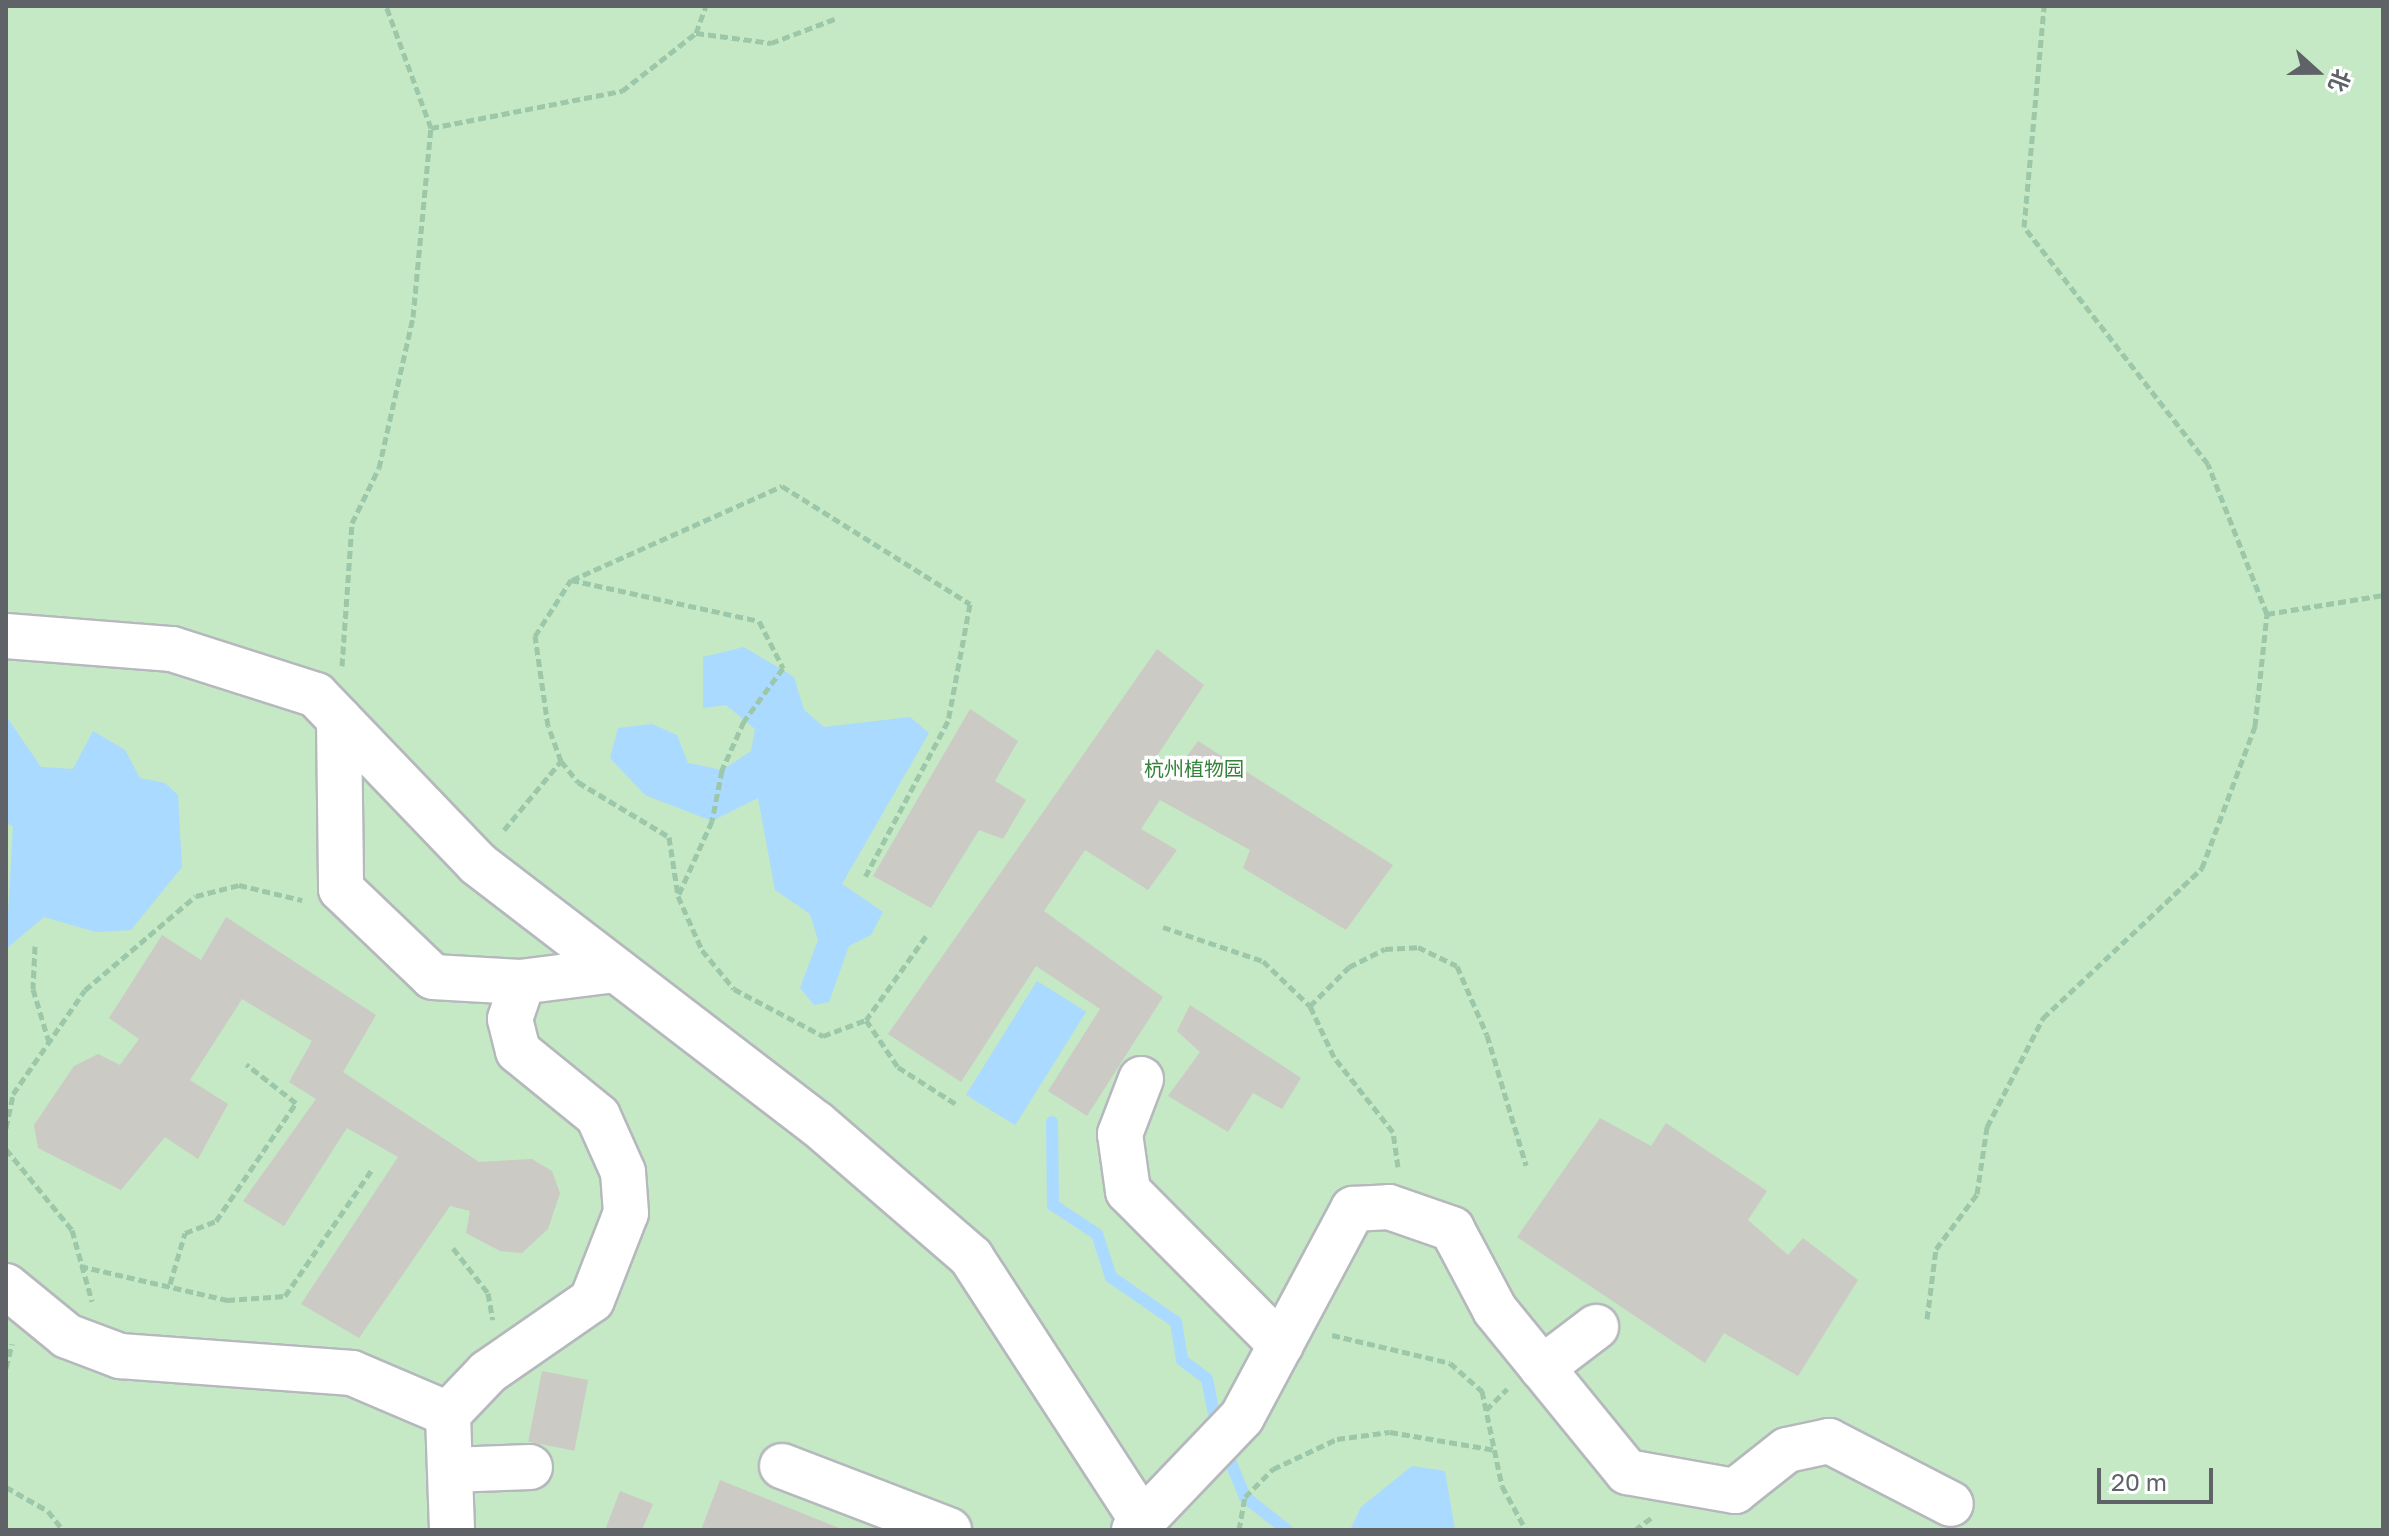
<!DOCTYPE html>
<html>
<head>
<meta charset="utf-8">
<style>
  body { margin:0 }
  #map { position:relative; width:2389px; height:1536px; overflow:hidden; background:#f1efe8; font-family:"Golos Text","Noto Sans SC",sans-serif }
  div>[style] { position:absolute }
  .green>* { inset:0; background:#c5e8c5; transform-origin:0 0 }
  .water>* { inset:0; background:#aadaff; transform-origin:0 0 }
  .stream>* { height:12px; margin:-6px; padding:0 6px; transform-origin:6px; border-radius:6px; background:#aadaff }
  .building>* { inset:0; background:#cccac5; transform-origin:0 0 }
  .path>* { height:5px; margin-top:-2.5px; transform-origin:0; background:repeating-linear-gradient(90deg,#9cc7a9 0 8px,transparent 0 12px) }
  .roads { filter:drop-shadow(2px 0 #b5b8bc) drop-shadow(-2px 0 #b5b8bc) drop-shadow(0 2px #b5b8bc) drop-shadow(0 -2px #b5b8bc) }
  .minor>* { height:44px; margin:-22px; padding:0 22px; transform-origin:22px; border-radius:22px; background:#fff }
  span { translate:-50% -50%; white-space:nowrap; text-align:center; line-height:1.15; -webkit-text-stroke:7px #fff; paint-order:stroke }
  .park-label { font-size:20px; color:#348238 }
  .frame { position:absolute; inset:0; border:8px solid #5f6368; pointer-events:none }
  .north { position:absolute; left:2277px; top:32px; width:80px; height:80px; -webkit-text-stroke:6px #fff; paint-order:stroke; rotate:111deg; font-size:22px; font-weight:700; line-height:32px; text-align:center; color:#5f6368 }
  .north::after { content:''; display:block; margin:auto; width:28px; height:36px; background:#5f6368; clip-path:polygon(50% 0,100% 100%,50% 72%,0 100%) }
  .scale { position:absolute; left:2097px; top:1468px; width:116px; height:36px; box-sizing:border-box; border:4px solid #5f6368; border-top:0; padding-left:10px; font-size:24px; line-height:28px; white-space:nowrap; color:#5f6368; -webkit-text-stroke:6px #fff; paint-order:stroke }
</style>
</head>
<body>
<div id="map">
  <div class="green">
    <i style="left:6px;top:6px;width:2377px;height:1524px"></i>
  </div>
  <div class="water">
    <i style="clip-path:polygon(744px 647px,794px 677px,804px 710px,824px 727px,910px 717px,929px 733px,842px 884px,883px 912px,871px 935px,849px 946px,829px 1002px,814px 1005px,800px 988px,818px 940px,810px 914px,775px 890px,758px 798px,712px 821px,645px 795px,610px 758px,618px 728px,652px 724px,677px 735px,688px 763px,722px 770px,751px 751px,755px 729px,726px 705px,703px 708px,703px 657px)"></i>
    <i style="clip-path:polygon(6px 716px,41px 767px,73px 769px,93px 731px,125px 750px,140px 778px,165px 783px,178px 795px,182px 867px,131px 930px,96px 932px,44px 917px,6px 949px,13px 827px,6px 822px)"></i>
    <i style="left:1037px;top:981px;width:58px;height:134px;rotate:32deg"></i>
    <i style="clip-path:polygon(1412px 1466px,1445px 1471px,1455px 1530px,1350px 1530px,1361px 1507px)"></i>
  </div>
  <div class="stream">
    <i style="left:1052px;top:1122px;width:83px;rotate:89.3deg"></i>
    <i style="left:1053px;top:1205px;width:53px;rotate:33.4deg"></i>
    <i style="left:1097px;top:1234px;width:45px;rotate:72deg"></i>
    <i style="left:1111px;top:1277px;width:79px;rotate:34.7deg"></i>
    <i style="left:1176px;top:1322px;width:38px;rotate:81deg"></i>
    <i style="left:1182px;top:1360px;width:31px;rotate:37deg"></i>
    <i style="left:1207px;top:1379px;width:51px;rotate:78.7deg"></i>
    <i style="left:1224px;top:1446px;width:55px;rotate:67.6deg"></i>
    <i style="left:1245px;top:1497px;width:53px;rotate:38.2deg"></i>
  </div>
  <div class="building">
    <i style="clip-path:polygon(1157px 649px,1204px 685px,1157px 756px,1176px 771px,1198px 741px,1393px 865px,1346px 930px,1243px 868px,1250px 850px,1160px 800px,1141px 829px,1177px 850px,1148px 890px,1085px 850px,1044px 911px,1163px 997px,1087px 1116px,1048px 1091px,1100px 1009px,1036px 966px,961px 1082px,888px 1034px)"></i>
    <i style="clip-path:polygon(970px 709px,1018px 741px,995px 781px,1026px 800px,1003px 839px,979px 830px,931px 908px,873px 876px)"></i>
    <i style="clip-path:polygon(226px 917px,376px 1015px,343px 1072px,479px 1162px,532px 1159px,552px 1171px,560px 1193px,548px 1229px,522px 1253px,500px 1251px,466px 1233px,470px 1211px,450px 1206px,359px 1338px,301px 1304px,398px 1157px,347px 1128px,284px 1226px,243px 1201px,316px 1099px,289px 1082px,312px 1041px,242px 999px,190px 1080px,228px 1104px,198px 1159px,165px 1137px,121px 1190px,38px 1148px,34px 1125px,74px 1066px,98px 1054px,120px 1065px,139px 1039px,109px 1018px,162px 935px,201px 960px)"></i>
    <i style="clip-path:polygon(1190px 1005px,1301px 1078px,1282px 1109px,1253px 1093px,1228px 1132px,1168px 1096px,1200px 1052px,1177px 1031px)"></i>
    <i style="clip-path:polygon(1600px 1118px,1651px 1146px,1666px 1123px,1767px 1191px,1748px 1220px,1788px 1255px,1803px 1238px,1858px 1280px,1798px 1376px,1724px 1333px,1705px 1363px,1517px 1237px)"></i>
    <i style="left:542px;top:1371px;width:47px;height:72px;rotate:11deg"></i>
    <i style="clip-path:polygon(720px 1480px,844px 1530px,701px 1530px)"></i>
    <i style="clip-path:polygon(620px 1491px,653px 1504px,642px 1530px,605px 1530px)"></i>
  </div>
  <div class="path">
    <i style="left:696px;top:33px;width:76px;rotate:7.6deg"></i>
    <i style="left:771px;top:43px;width:71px;rotate:-20.7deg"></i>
    <i style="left:431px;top:128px;width:195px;rotate:-11deg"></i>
    <i style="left:622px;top:91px;width:94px;rotate:-38.1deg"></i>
    <i style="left:696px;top:33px;width:29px;rotate:-70deg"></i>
    <i style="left:572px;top:580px;width:230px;rotate:-24.1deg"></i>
    <i style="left:782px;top:486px;width:222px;rotate:32.1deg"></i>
    <i style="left:970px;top:604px;width:119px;rotate:100.6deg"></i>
    <i style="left:948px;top:721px;width:177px;rotate:118deg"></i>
    <i style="left:2267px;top:614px;width:118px;rotate:-9.3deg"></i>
    <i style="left:342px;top:666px;width:143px;rotate:-86deg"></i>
    <i style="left:352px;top:523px;width:61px;rotate:-63.9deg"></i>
    <i style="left:379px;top:468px;width:155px;rotate:-77.3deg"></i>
    <i style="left:413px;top:317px;width:190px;rotate:-84.6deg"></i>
    <i style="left:431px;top:128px;width:130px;rotate:-110.2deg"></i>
    <i style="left:561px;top:761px;width:27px;rotate:51deg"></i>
    <i style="left:578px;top:782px;width:106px;rotate:31.1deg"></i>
    <i style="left:669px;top:837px;width:60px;rotate:81.3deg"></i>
    <i style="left:678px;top:896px;width:59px;rotate:66deg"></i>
    <i style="left:702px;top:950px;width:50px;rotate:50.6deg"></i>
    <i style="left:734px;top:989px;width:101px;rotate:27.8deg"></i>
    <i style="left:823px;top:1036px;width:46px;rotate:-20.4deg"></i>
    <i style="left:504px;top:830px;width:89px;rotate:-50.4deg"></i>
    <i style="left:561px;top:761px;width:37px;rotate:-110deg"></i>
    <i style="left:548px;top:726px;width:91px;rotate:-98.2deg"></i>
    <i style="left:535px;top:636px;width:67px;rotate:-57.3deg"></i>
    <i style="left:571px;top:580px;width:192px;rotate:12.3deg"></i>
    <i style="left:759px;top:621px;width:53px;rotate:62.9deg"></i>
    <i style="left:783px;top:668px;width:66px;rotate:126.3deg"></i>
    <i style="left:744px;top:721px;width:54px;rotate:114.2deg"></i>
    <i style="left:722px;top:770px;width:52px;rotate:101.1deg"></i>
    <i style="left:712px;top:821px;width:82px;rotate:114.4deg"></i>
    <i style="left:1163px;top:927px;width:106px;rotate:18.8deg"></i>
    <i style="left:1263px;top:961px;width:65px;rotate:43.8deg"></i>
    <i style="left:926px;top:936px;width:103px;rotate:125.5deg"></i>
    <i style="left:866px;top:1020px;width:57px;rotate:55.8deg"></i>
    <i style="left:898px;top:1067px;width:69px;rotate:32.5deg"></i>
    <i style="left:35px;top:946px;width:43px;rotate:92.7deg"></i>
    <i style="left:33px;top:989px;width:55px;rotate:73.2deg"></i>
    <i style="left:6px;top:1128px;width:35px;rotate:-78deg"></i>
    <i style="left:13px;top:1094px;width:126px;rotate:-55.3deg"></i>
    <i style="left:85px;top:990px;width:145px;rotate:-40.3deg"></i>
    <i style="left:196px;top:896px;width:44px;rotate:-14.3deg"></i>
    <i style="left:239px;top:885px;width:65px;rotate:13.4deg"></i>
    <i style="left:6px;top:1149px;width:104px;rotate:50.8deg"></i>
    <i style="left:72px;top:1230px;width:74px;rotate:74.3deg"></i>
    <i style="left:1398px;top:1167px;width:35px;rotate:-98deg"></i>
    <i style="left:1393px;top:1132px;width:95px;rotate:-128.2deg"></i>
    <i style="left:1334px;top:1057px;width:56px;rotate:-115.2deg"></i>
    <i style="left:1310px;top:1006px;width:55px;rotate:-45deg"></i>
    <i style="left:1349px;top:967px;width:40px;rotate:-26.6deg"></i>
    <i style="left:1385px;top:949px;width:33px;rotate:-3deg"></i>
    <i style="left:1418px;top:947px;width:43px;rotate:26deg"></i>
    <i style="left:1457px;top:966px;width:75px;rotate:66.5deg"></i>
    <i style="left:1487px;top:1035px;width:136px;rotate:73.3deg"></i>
    <i style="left:453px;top:1248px;width:57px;rotate:52.1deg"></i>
    <i style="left:488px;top:1293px;width:27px;rotate:80deg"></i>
    <i style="left:80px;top:1266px;width:151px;rotate:13deg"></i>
    <i style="left:227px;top:1300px;width:58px;rotate:-3.9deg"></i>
    <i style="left:285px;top:1296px;width:155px;rotate:-55.5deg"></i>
    <i style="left:170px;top:1284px;width:53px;rotate:-73.6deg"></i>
    <i style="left:185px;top:1233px;width:33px;rotate:-21deg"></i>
    <i style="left:216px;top:1221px;width:143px;rotate:-55.9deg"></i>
    <i style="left:296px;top:1103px;width:63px;rotate:-142deg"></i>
    <i style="left:1927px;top:1319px;width:71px;rotate:-82.7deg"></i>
    <i style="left:1936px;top:1249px;width:69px;rotate:-53.3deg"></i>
    <i style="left:1977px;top:1194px;width:68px;rotate:-81.5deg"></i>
    <i style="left:1987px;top:1127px;width:123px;rotate:-62.8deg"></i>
    <i style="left:2043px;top:1018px;width:219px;rotate:-43.3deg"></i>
    <i style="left:2202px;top:868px;width:152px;rotate:-69.5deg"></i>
    <i style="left:2255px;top:726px;width:113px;rotate:-83.9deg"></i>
    <i style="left:2267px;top:614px;width:161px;rotate:-111.5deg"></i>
    <i style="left:2208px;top:464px;width:300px;rotate:-127.8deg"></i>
    <i style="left:2024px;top:227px;width:222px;rotate:-84.8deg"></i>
    <i style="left:1332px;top:1335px;width:121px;rotate:13.3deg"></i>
    <i style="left:1450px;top:1363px;width:43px;rotate:41.2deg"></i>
    <i style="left:1482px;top:1391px;width:97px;rotate:78.1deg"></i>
    <i style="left:1502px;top:1486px;width:50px;rotate:61.4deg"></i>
    <i style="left:6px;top:1368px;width:25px;rotate:-76deg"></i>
    <i style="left:1486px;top:1410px;width:30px;rotate:-45deg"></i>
    <i style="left:6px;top:1487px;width:48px;rotate:29.7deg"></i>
    <i style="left:48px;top:1511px;width:24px;rotate:52deg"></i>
    <i style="left:1239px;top:1530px;width:34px;rotate:-80deg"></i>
    <i style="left:1245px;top:1497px;width:40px;rotate:-45deg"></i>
    <i style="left:1273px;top:1469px;width:71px;rotate:-25.1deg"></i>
    <i style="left:1337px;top:1439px;width:53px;rotate:-7.5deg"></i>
    <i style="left:1390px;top:1432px;width:107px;rotate:9.7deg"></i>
    <i style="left:1635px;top:1530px;width:20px;rotate:-37deg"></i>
  </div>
  <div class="roads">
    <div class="minor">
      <i style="left:6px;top:636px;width:167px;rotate:4.5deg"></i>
      <i style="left:172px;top:649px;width:151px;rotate:17.7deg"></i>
      <i style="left:316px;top:695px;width:234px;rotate:46.2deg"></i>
      <i style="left:478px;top:864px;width:426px;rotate:37.5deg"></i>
      <i style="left:816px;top:1123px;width:205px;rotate:40.8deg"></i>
      <i style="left:971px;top:1257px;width:310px;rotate:57deg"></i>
      <i style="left:339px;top:719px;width:170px;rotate:89.3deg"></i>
      <i style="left:341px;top:889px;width:127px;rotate:43.7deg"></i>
      <i style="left:433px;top:977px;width:87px;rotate:3.3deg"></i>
      <i style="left:520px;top:982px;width:96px;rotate:-7.2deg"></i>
      <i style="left:1141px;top:1079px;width:59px;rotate:110.9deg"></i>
      <i style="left:1120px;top:1134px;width:58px;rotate:82deg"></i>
      <i style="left:1128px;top:1191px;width:217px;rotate:45.2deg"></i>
      <i style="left:6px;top:1286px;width:79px;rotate:39.3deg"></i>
      <i style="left:67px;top:1336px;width:57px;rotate:20.7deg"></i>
      <i style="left:120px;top:1356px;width:233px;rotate:4.2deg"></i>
      <i style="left:352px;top:1373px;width:104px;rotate:23.1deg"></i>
      <i style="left:1542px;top:1368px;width:68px;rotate:-37.2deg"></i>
      <i style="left:782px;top:1466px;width:179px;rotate:21deg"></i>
      <i style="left:450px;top:1470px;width:80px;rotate:-2.1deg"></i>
      <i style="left:452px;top:1530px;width:116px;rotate:-92deg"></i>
      <i style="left:448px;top:1414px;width:58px;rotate:-46.4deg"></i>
      <i style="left:488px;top:1372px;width:126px;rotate:-34.7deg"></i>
      <i style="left:592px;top:1300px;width:93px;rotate:-68.7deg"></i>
      <i style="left:626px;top:1213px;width:41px;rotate:-94.2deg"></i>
      <i style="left:623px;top:1172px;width:61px;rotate:-114.1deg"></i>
      <i style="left:598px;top:1116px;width:103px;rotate:-140.9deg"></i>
      <i style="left:518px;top:1051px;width:33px;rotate:-104deg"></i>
      <i style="left:510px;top:1019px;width:39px;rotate:-71deg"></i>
      <i style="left:1134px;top:1530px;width:156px;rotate:-46.3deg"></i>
      <i style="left:1242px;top:1417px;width:236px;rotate:-61.9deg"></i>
      <i style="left:1353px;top:1209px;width:36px;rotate:-3deg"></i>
      <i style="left:1389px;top:1207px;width:67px;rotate:19.2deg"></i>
      <i style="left:1452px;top:1229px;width:92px;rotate:62deg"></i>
      <i style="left:1495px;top:1310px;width:209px;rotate:50.8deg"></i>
      <i style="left:1627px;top:1472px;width:110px;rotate:10deg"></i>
      <i style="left:1735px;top:1491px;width:66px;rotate:-38.3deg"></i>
      <i style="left:1787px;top:1450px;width:43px;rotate:-12.1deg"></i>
      <i style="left:1829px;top:1441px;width:137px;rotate:27.3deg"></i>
    </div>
  </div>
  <div class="park-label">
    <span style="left:1194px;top:768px">杭州植物园</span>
  </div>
  <div class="frame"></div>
  <div class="north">北</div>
  <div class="scale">20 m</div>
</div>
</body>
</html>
